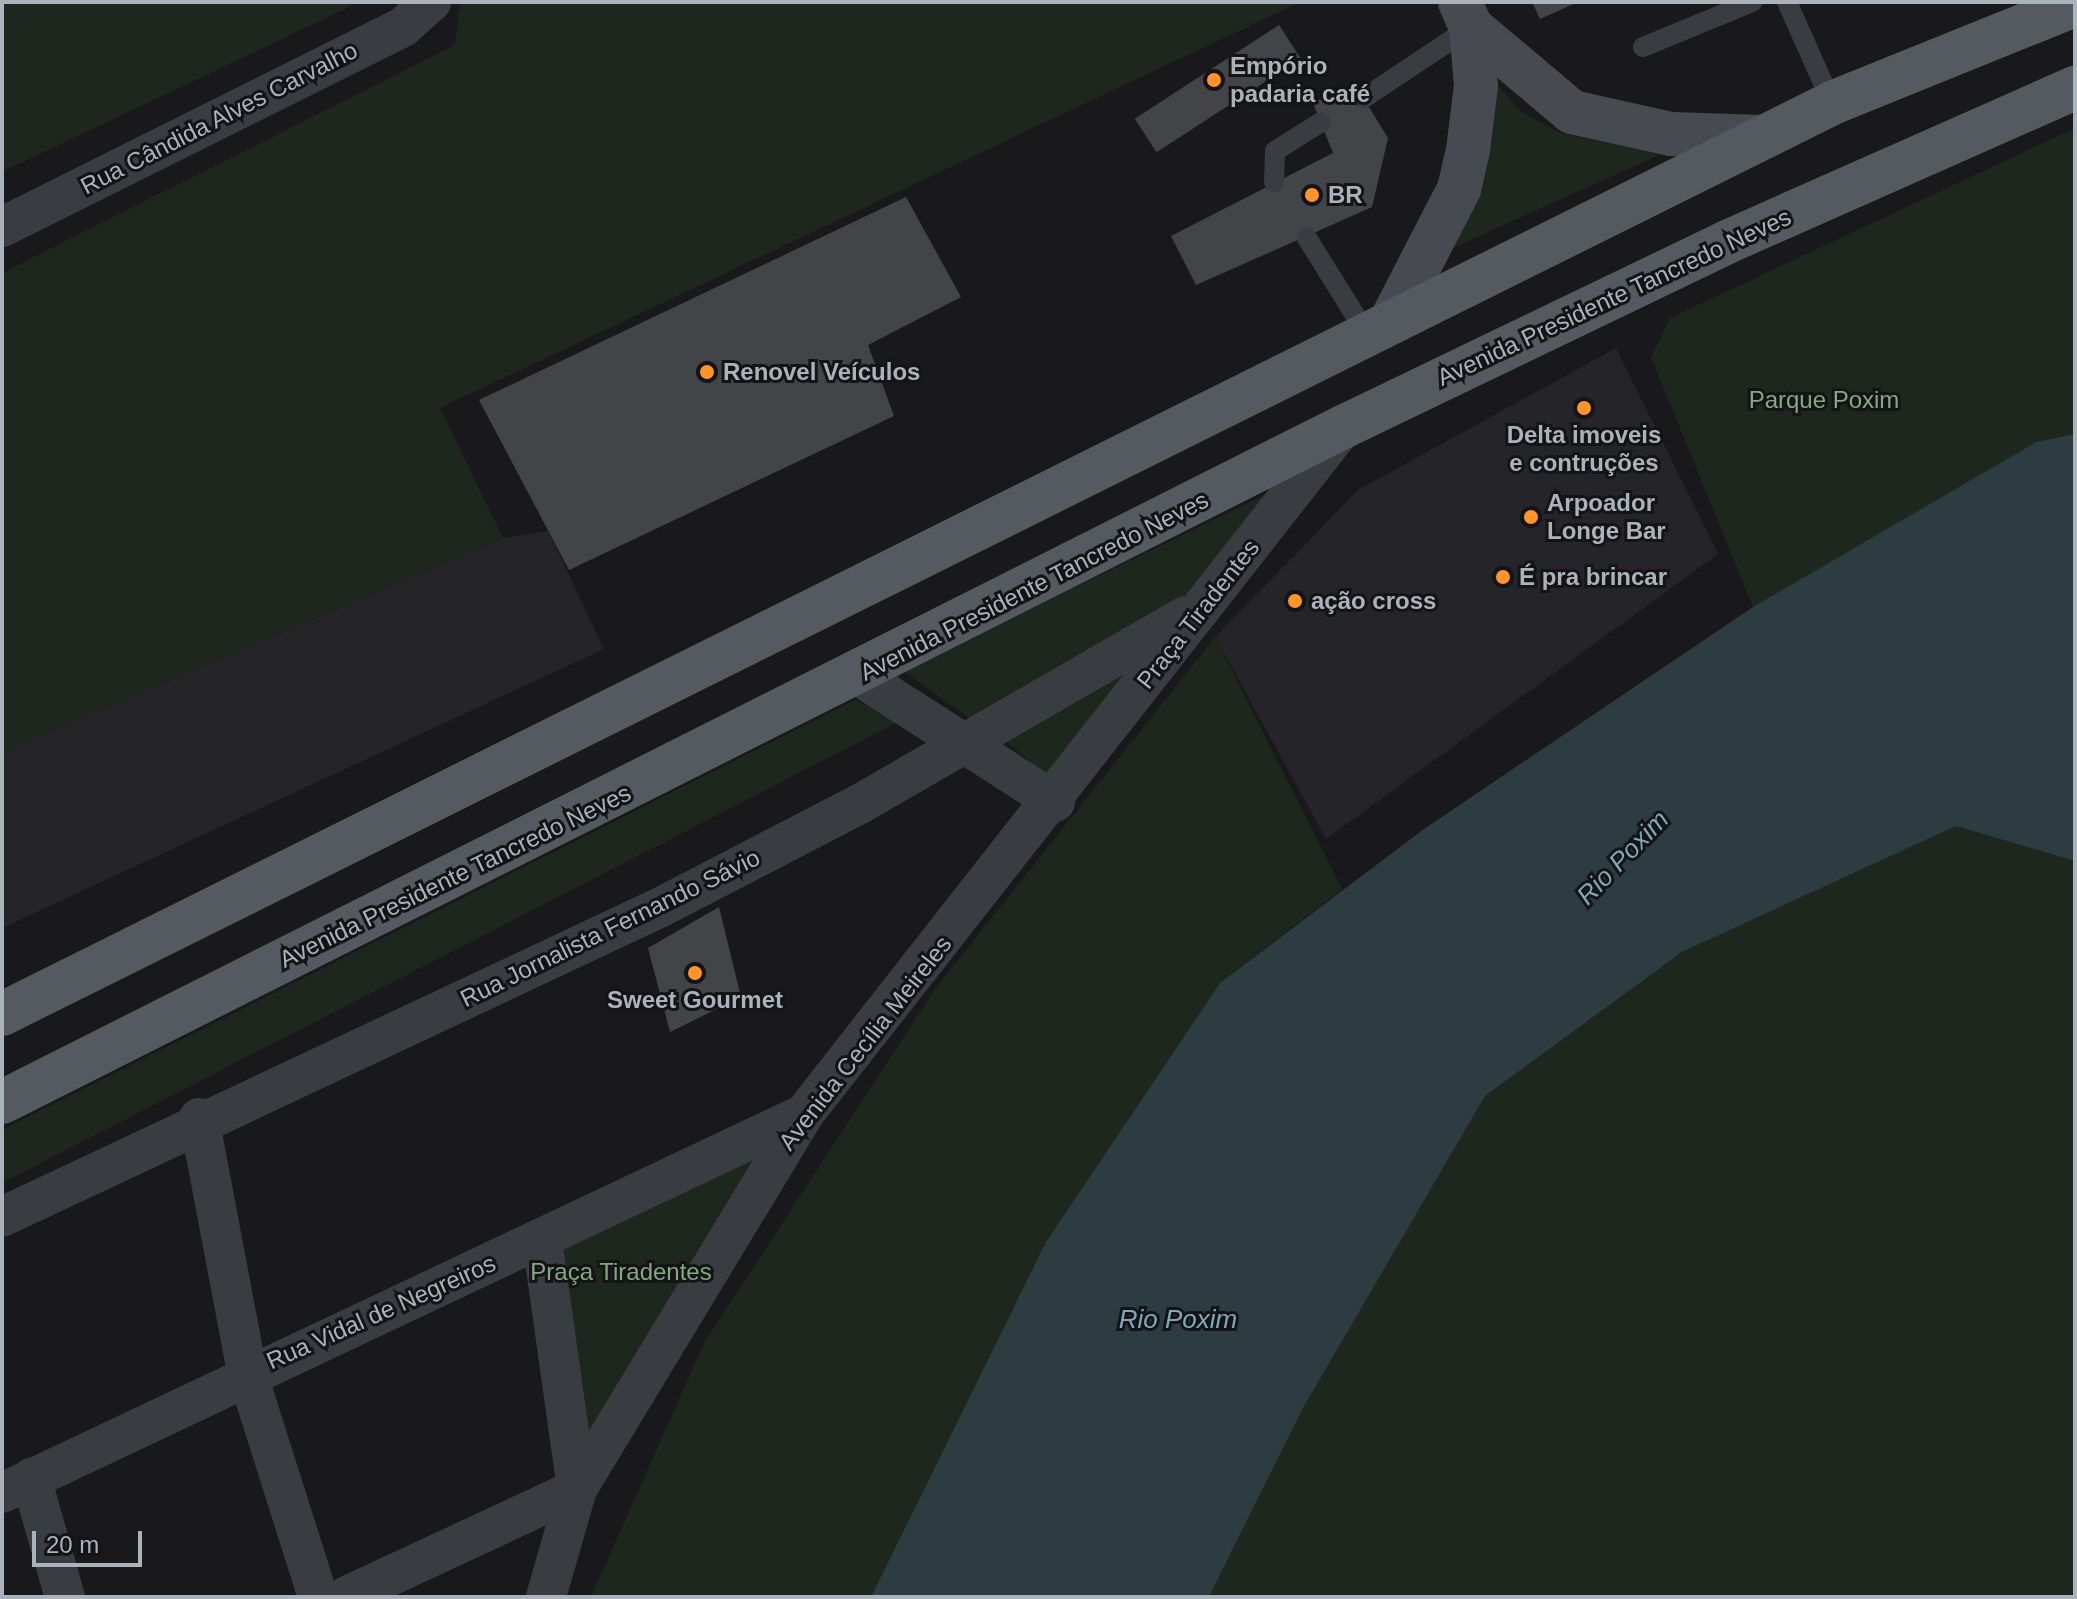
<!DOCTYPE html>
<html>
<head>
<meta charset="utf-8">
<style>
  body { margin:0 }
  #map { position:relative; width:2077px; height:1599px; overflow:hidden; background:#19191b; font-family:Arial,sans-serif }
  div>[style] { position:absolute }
  .built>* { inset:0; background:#252529 }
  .green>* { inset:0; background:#1e271e }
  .water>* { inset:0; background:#2d3c41 }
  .building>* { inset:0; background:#434448; transform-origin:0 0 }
  .lane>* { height:20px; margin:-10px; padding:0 10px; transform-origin:10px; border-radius:10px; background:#393c41 }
  .street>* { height:40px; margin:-20px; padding:0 20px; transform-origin:20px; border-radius:20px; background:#393c41 }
  .secondary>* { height:44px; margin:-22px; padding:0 22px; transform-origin:22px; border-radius:22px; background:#474b51 }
  .primary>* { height:44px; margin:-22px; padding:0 22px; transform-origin:22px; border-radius:22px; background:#555960 }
  .dots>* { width:22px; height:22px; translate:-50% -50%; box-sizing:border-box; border:4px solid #141416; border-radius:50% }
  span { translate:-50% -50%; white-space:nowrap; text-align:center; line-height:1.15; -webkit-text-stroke:6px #141416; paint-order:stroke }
  .poi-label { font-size:24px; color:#aab3bc; font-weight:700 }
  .left { translate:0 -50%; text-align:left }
  .street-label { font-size:24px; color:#aab3bc }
  .park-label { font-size:24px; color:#84a980 }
  .water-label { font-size:26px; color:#7fa8ba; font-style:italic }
  .frame { position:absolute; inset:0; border:4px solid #aab3bc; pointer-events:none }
  .scale { position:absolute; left:32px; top:1531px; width:110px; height:36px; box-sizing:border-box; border:4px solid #aab3bc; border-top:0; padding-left:10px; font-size:24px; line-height:28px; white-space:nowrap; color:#aab3bc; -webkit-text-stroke:6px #141416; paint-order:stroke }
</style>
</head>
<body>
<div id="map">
  <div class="built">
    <i style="clip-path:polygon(1616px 348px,1718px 554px,1326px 839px,1215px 637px,1358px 490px)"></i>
    <i style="clip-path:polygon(548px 531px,604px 649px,2px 928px,2px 752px,503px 538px)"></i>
  </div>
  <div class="green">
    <i style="clip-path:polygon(2px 2px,360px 2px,2px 172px)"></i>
    <i style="clip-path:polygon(460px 2px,1300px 2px,440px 408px,503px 538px,2px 752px,2px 273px,455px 45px)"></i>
    <i style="clip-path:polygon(1488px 73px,1520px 111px,1561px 133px,1664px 153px,1439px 254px)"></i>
    <i style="clip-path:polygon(2075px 128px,2075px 434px,2036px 442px,1753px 607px,1651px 357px,1670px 318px)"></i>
    <i style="clip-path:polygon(1271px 492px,1197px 588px,976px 723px,903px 671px)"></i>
    <i style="clip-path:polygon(1215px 637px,1342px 889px,1220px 983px,1046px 1242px,871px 1597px,591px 1597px,704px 1343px,935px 989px)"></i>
    <i style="clip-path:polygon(1158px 638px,1049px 778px,1006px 741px)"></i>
    <i style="clip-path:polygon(855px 700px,900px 721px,2px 1183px,2px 1130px)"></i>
    <i style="clip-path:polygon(1956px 826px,2075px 861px,2075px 1597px,1209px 1597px,1303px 1408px,1485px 1096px,1682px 952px)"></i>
    <i style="clip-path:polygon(787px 1108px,588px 1439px,555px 1242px)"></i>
  </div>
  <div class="water">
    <i style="clip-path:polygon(2075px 434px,2075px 861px,1956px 826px,1682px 952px,1485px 1096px,1303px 1408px,1209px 1597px,871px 1597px,1046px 1242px,1220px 983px,1424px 829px,1753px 607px,2036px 442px)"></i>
  </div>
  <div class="building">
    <i style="clip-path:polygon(1532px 2px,1578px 2px,1540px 19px)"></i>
    <i style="left:1279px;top:25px;width:40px;height:172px;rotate:57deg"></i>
    <i style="clip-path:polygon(1354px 83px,1388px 138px,1372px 207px,1196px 285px,1171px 236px,1333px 153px,1313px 103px)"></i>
    <i style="clip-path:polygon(906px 197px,961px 297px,868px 345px,894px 416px,569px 570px,479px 400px)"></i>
    <i style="clip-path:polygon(719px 907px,741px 997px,670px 1032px,648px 948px)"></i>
  </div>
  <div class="lane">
    <i style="left:1787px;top:2px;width:111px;rotate:66deg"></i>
    <i style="left:1643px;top:47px;width:118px;rotate:-22.4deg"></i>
    <i style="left:1364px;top:98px;width:128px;rotate:-33.6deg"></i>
    <i style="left:1274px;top:182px;width:31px;rotate:-88deg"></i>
    <i style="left:1275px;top:151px;width:54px;rotate:-32.2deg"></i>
    <i style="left:1307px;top:238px;width:110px;rotate:58.1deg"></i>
  </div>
  <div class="street">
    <i style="left:2px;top:227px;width:448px;rotate:-26.5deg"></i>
    <i style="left:403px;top:27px;width:38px;rotate:-42deg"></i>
    <i style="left:859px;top:676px;width:233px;rotate:32.7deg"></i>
    <i style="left:199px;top:1118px;width:259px;rotate:79.3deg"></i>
    <i style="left:247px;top:1373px;width:235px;rotate:72.4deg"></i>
    <i style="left:2px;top:1217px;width:728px;rotate:-25.19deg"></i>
    <i style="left:661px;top:907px;width:222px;rotate:-27.4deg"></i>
    <i style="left:858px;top:805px;width:378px;rotate:-30deg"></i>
    <i style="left:31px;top:1478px;width:124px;rotate:74.1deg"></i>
    <i style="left:2px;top:1493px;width:887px;rotate:-25.29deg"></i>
    <i style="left:345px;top:1597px;width:256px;rotate:-25deg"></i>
    <i style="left:577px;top:1489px;width:252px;rotate:-98deg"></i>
    <i style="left:546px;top:1597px;width:112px;rotate:-74deg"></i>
    <i style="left:577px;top:1489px;width:438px;rotate:-58.8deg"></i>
    <i style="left:804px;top:1114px;width:873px;rotate:-51.88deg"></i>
  </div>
  <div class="secondary">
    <i style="left:1471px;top:27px;width:132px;rotate:40.1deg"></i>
    <i style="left:1572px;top:112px;width:101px;rotate:12.5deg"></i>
    <i style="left:1671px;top:134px;width:92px;rotate:1.9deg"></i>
    <i style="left:1393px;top:317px;width:144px;rotate:-62.7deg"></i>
    <i style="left:1459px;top:189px;width:40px;rotate:-77deg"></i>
    <i style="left:1468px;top:150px;width:64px;rotate:-82.9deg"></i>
    <i style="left:1476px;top:86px;width:59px;rotate:-94.8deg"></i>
    <i style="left:1471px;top:27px;width:27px;rotate:-114deg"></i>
  </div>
  <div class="primary">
    <i style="left:2px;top:1014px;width:2044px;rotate:-26.46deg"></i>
    <i style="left:1832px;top:103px;width:262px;rotate:-22deg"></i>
    <i style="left:2px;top:1102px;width:1501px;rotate:-26.72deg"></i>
    <i style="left:1343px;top:427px;width:426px;rotate:-25.7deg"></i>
    <i style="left:1727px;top:242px;width:381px;rotate:-23.9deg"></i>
  </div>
  <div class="dots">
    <i style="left:1214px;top:80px;background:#ff942d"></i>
    <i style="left:1312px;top:195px;background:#ff942d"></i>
    <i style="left:707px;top:372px;background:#ff942d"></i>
    <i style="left:1584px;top:408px;background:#ff942d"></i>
    <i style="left:1531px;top:517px;background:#ff942d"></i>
    <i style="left:1503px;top:577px;background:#ff942d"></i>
    <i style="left:1295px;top:601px;background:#ff942d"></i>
    <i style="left:695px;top:973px;background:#ff942d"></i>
  </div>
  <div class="poi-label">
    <span class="left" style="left:1230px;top:80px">Empório<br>padaria café</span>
    <span class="left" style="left:1328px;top:195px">BR</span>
    <span class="left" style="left:723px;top:372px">Renovel Veículos</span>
    <span style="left:1584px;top:449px">Delta imoveis<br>e contruções</span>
    <span class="left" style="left:1547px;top:517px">Arpoador<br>Longe Bar</span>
    <span class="left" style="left:1519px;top:577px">É pra brincar</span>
    <span class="left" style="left:1311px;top:601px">ação cross</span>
    <span style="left:695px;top:1000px">Sweet Gourmet</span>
  </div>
  <div class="street-label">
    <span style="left:219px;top:118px;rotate:-27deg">Rua Cândida Alves Carvalho</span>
    <span style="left:1614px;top:297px;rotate:-25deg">Avenida Presidente Tancredo Neves</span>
    <span style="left:1034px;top:586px;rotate:-27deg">Avenida Presidente Tancredo Neves</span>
    <span style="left:1198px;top:614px;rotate:-52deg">Praça Tiradentes</span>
    <span style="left:455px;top:876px;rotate:-26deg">Avenida Presidente Tancredo Neves</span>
    <span style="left:610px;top:928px;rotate:-26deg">Rua Jornalista Fernando Sávio</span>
    <span style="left:865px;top:1043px;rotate:-52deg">Avenida Cecília Meireles</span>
    <span style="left:381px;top:1312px;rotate:-24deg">Rua Vidal de Negreiros</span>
  </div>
  <div class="park-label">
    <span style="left:1824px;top:400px">Parque Poxim</span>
    <span style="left:621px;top:1272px">Praça Tiradentes</span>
  </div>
  <div class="water-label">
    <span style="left:1623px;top:858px;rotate:-46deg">Rio Poxim</span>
    <span style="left:1178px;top:1320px">Rio Poxim</span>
  </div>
  <div class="frame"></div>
  <div class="scale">20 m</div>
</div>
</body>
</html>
